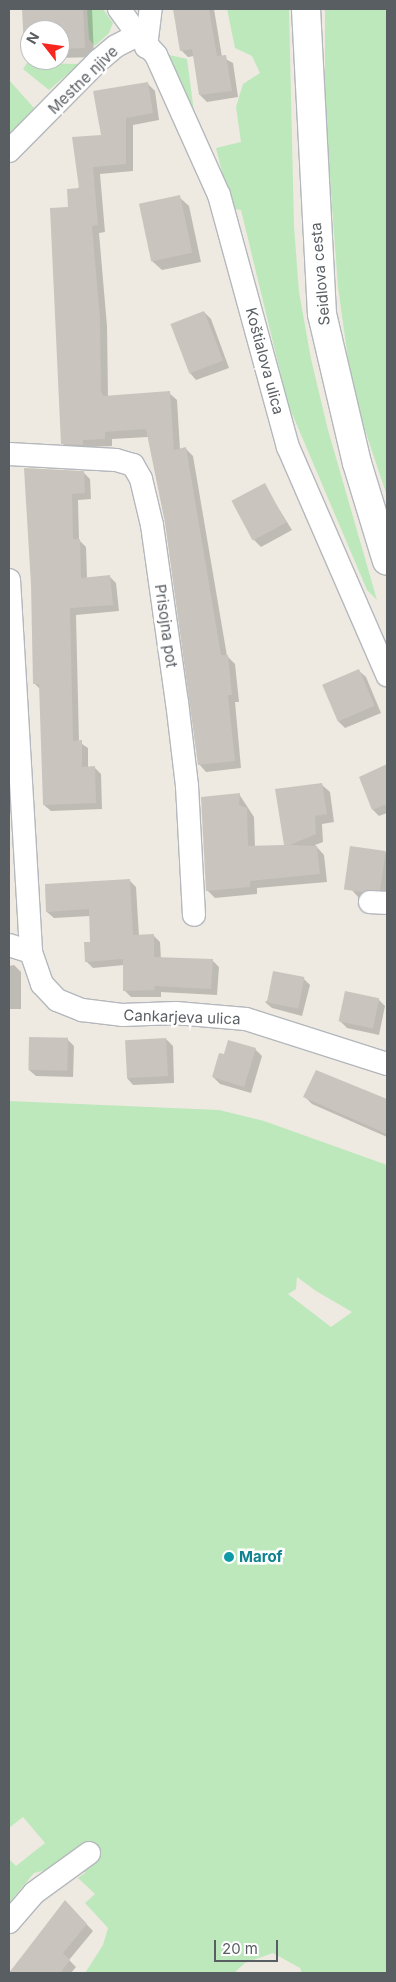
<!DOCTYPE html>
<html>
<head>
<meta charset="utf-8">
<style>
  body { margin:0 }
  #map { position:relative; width:396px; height:1982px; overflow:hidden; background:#eeeae1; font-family:Inter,sans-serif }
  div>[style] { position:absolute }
  .green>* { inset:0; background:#bde8bb }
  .shadow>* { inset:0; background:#0003 }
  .building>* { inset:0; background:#c9c5be; transform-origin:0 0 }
  .roads { filter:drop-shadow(1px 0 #b4b8bd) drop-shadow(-1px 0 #b4b8bd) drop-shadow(0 1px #b4b8bd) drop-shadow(0 -1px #b4b8bd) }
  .minor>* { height:22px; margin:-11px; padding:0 11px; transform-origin:11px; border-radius:11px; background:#fff }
  .tertiary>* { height:28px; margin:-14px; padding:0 14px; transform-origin:14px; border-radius:14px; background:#fff }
  .dots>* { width:14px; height:14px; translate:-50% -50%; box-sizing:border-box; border:2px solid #fff; border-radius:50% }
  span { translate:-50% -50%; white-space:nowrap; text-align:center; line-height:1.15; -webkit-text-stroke:5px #fff; paint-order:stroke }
  .street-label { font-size:15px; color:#595e63 }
  .culture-label { font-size:15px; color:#0d838f; font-weight:700 }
  .left { translate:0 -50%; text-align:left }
  .frame { position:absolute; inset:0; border:10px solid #595e63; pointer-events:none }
  .north { position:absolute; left:20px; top:20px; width:50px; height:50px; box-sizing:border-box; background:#fff; border:1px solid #bdbfc1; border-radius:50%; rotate:300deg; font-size:14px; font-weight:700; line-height:20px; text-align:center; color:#595e63 }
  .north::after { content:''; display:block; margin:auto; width:18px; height:22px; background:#f7261e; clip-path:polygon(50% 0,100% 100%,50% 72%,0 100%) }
  .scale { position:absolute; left:214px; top:1940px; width:64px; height:22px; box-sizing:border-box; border:2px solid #595e63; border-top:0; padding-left:6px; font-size:15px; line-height:18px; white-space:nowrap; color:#595e63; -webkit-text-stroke:4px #fff; paint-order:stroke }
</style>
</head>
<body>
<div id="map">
  <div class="green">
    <i style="clip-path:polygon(87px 9px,103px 9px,113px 23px,109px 33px,95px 46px,89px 39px)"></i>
    <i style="clip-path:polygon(227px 9px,289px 9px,294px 226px,299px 292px,311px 359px,328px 430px,377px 600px,367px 590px,288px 404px,241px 210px,231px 208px,216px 148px,241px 142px,236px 107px,243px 84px,260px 73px,252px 56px,235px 48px)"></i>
    <i style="clip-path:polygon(325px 9px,387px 9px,387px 496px,363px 424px,349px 366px,338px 287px,325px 111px)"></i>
    <i style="clip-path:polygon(165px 54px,187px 59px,196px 127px)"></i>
    <i style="clip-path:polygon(27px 63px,79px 64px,49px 90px,23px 69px)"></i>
    <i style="clip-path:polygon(9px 80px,34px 108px,9px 135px)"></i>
    <i style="clip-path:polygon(evenodd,9px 1101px,219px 1110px,264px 1121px,387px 1165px,387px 1973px,302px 1973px,300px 1968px,273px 1953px,245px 1963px,234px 1973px,85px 1973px,103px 1945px,108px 1928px,85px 1903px,95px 1894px,78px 1878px,85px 1873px,80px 1859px,54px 1874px,46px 1870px,34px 1873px,9px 1903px,9px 1859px,16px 1866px,45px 1843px,23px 1817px,9px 1828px,9px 1101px,297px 1277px,316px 1291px,352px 1312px,331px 1327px,288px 1294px,296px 1289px,297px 1277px)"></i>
  </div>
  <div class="shadow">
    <i style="clip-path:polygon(23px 9px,92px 9px,94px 57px,60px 58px,60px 30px,30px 30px,30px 55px,25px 50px)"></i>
    <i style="clip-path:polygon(174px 9px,214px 9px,222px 57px,233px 63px,238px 97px,207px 102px,200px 95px,194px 56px,188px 57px,181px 50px)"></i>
    <i style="clip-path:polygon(147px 83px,155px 91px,159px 120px,133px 125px,133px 171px,100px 174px,105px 232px,99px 233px,107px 326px,108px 397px,169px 393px,177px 400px,180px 450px,186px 449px,193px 456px,227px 656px,235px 664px,239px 702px,235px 702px,241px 768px,206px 772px,199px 764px,166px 523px,148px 437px,112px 439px,112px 446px,90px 447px,90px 452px,70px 451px,62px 443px,69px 208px,102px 136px)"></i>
    <i style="clip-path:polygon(179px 197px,189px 206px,201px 262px,162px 270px,152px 261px)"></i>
    <i style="clip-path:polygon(204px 312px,211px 319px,229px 368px,196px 380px,190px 373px)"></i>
    <i style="clip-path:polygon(25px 469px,84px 473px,90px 479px,91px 499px,78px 500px,79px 540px,86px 547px,87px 578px,109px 576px,116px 583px,119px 611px,76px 615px,79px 742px,88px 748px,88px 768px,94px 767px,101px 774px,102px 809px,51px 811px,44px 805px,40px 689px,34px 683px,33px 585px)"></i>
    <i style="clip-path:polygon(264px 485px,292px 530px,261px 547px,254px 540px)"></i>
    <i style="clip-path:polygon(359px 671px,366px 677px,381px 713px,345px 728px,338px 721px)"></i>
    <i style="clip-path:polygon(387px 765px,387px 813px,379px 816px,373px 810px,361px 778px)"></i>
    <i style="clip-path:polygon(322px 785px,330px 792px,334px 822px,322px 824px,323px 842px,315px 845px,324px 855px,327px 882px,257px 888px,257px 894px,215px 898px,207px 890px,239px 794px,254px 817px,255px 848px,285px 847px)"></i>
    <i style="clip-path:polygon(386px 852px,387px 898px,359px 898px,351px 889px)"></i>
    <i style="clip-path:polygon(129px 880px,136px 887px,139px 936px,154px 936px,160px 942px,161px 959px,212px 960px,219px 967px,217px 995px,161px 992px,161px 997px,131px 997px,124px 990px,124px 965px,93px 968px,86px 961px,92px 943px,90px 916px,54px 918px,47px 912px)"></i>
    <i style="clip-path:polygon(14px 965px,21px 972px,21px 1009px,9px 1009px,9px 966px)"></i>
    <i style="clip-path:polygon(303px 978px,310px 985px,302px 1016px,272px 1008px,265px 1002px)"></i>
    <i style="clip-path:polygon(378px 999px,385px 1006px,379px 1035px,347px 1028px,340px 1021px)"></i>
    <i style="clip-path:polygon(67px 1039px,74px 1046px,73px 1077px,36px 1076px,29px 1070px)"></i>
    <i style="clip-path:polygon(166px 1039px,173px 1046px,174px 1083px,133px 1085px,127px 1078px)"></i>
    <i style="clip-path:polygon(255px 1049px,262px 1056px,251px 1093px,220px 1084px,213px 1077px,225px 1056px)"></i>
    <i style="clip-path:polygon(305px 1097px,384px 1099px,387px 1102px,387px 1137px,312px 1104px)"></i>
    <i style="clip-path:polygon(65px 1902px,93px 1931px,69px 1960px,76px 1967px,71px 1973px,9px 1973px)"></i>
  </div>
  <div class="building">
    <i style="clip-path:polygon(22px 9px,83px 9px,85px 48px,60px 49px,60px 30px,30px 30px,30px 50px,24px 50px)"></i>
    <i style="clip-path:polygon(173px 9px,209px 9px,217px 56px,226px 55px,232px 91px,199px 95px,192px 49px,180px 51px)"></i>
    <i style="clip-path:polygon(148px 82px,153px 113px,126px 118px,126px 164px,93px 167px,98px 225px,92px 226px,100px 318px,101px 391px,103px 396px,170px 391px,174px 450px,186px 447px,221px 655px,228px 655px,232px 695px,228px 695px,235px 761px,198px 765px,165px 523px,146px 429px,105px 432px,105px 439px,83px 440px,83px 445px,61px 444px,50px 208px,68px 207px,67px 189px,79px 188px,72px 137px,101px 135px,93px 91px)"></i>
    <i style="left:180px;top:195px;width:59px;height:42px;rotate:78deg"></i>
    <i style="left:204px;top:311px;width:53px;height:36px;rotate:69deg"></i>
    <i style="clip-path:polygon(24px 468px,84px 471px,85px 493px,72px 494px,73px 539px,80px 539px,81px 578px,110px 575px,113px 605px,70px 608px,73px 741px,82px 740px,82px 767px,95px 766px,96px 803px,43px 805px,39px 684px,33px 684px,31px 585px)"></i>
    <i style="left:265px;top:483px;width:45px;height:38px;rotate:62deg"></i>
    <i style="left:359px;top:669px;width:40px;height:40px;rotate:67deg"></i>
    <i style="clip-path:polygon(387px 764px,387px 804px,372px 810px,359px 777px)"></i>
    <i style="clip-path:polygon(322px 783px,327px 814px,315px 816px,316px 834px,290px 845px,317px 846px,320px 874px,250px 881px,250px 887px,206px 891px,201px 797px,240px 793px,239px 805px,247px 808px,248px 846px,284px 845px,275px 789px)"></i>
    <i style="left:350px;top:846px;width:36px;height:44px;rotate:8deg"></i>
    <i style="clip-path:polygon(130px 879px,133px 935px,154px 934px,154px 957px,213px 959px,211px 989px,154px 986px,155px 990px,123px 991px,123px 959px,85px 962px,84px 942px,90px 942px,89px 909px,46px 912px,45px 884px)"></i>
    <i style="left:273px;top:971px;width:32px;height:32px;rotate:11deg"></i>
    <i style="left:345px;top:991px;width:35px;height:31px;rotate:12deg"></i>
    <i style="left:29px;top:1037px;width:39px;height:33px;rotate:1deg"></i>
    <i style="left:166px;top:1038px;width:38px;height:41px;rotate:87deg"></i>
    <i style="clip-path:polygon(228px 1040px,256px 1048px,244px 1087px,212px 1077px,219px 1053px,224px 1054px)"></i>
    <i style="clip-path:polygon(316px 1070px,387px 1099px,387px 1134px,303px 1097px)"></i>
    <i style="clip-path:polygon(65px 1900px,87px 1924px,63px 1953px,70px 1960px,60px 1973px,9px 1973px)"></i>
  </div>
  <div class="roads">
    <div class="minor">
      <i style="left:138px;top:35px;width:27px;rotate:48deg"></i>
      <i style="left:156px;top:55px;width:154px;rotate:65.8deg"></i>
      <i style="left:219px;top:195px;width:261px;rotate:74.7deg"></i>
      <i style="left:288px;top:447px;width:249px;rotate:66.5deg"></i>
      <i style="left:146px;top:47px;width:38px;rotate:-83deg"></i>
      <i style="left:9px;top:151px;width:127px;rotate:-45.3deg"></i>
      <i style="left:98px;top:61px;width:23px;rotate:-40deg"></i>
      <i style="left:116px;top:46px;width:25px;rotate:-27deg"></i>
      <i style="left:138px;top:35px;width:32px;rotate:-126deg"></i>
      <i style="left:9px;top:454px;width:107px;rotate:3.2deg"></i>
      <i style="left:116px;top:460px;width:18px;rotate:16deg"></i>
      <i style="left:133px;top:465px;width:16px;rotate:60deg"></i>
      <i style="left:141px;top:479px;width:47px;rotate:76.6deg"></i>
      <i style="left:152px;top:525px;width:179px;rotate:82deg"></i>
      <i style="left:177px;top:702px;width:85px;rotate:83.2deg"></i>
      <i style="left:187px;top:786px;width:129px;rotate:86.9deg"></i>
      <i style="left:9px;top:580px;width:373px;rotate:86.6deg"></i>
      <i style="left:31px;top:952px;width:34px;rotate:71deg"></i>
      <i style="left:42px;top:984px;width:22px;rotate:47deg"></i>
      <i style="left:57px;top:1000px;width:27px;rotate:22deg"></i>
      <i style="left:82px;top:1010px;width:40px;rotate:7.1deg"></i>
      <i style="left:122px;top:1015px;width:54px;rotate:-2.1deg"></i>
      <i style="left:176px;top:1013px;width:70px;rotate:4.9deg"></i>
      <i style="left:246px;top:1019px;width:148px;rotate:17.7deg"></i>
      <i style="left:370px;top:902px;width:17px;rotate:3deg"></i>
      <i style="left:9px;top:945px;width:23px;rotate:18deg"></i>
      <i style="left:9px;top:1922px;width:38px;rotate:-49deg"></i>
      <i style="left:34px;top:1893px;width:68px;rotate:-36deg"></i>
    </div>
    <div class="tertiary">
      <i style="left:306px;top:9px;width:305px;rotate:87deg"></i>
      <i style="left:322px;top:314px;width:153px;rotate:76.8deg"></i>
      <i style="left:357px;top:463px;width:102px;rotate:73deg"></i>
    </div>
  </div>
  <div class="dots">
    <i style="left:229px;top:1557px;background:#0f9aa8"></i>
  </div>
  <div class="street-label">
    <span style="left:83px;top:80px;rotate:-44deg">Mestne njive</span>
    <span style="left:320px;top:274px;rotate:-95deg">Seidlova cesta</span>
    <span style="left:265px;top:361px;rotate:75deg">Koštialova ulica</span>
    <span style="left:166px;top:626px;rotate:82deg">Prisojna pot</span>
    <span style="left:182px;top:1017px;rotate:2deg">Cankarjeva ulica</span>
  </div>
  <div class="culture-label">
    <span class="left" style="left:239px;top:1557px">Marof</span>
  </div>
  <div class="frame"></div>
  <div class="north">N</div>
  <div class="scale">20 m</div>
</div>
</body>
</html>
